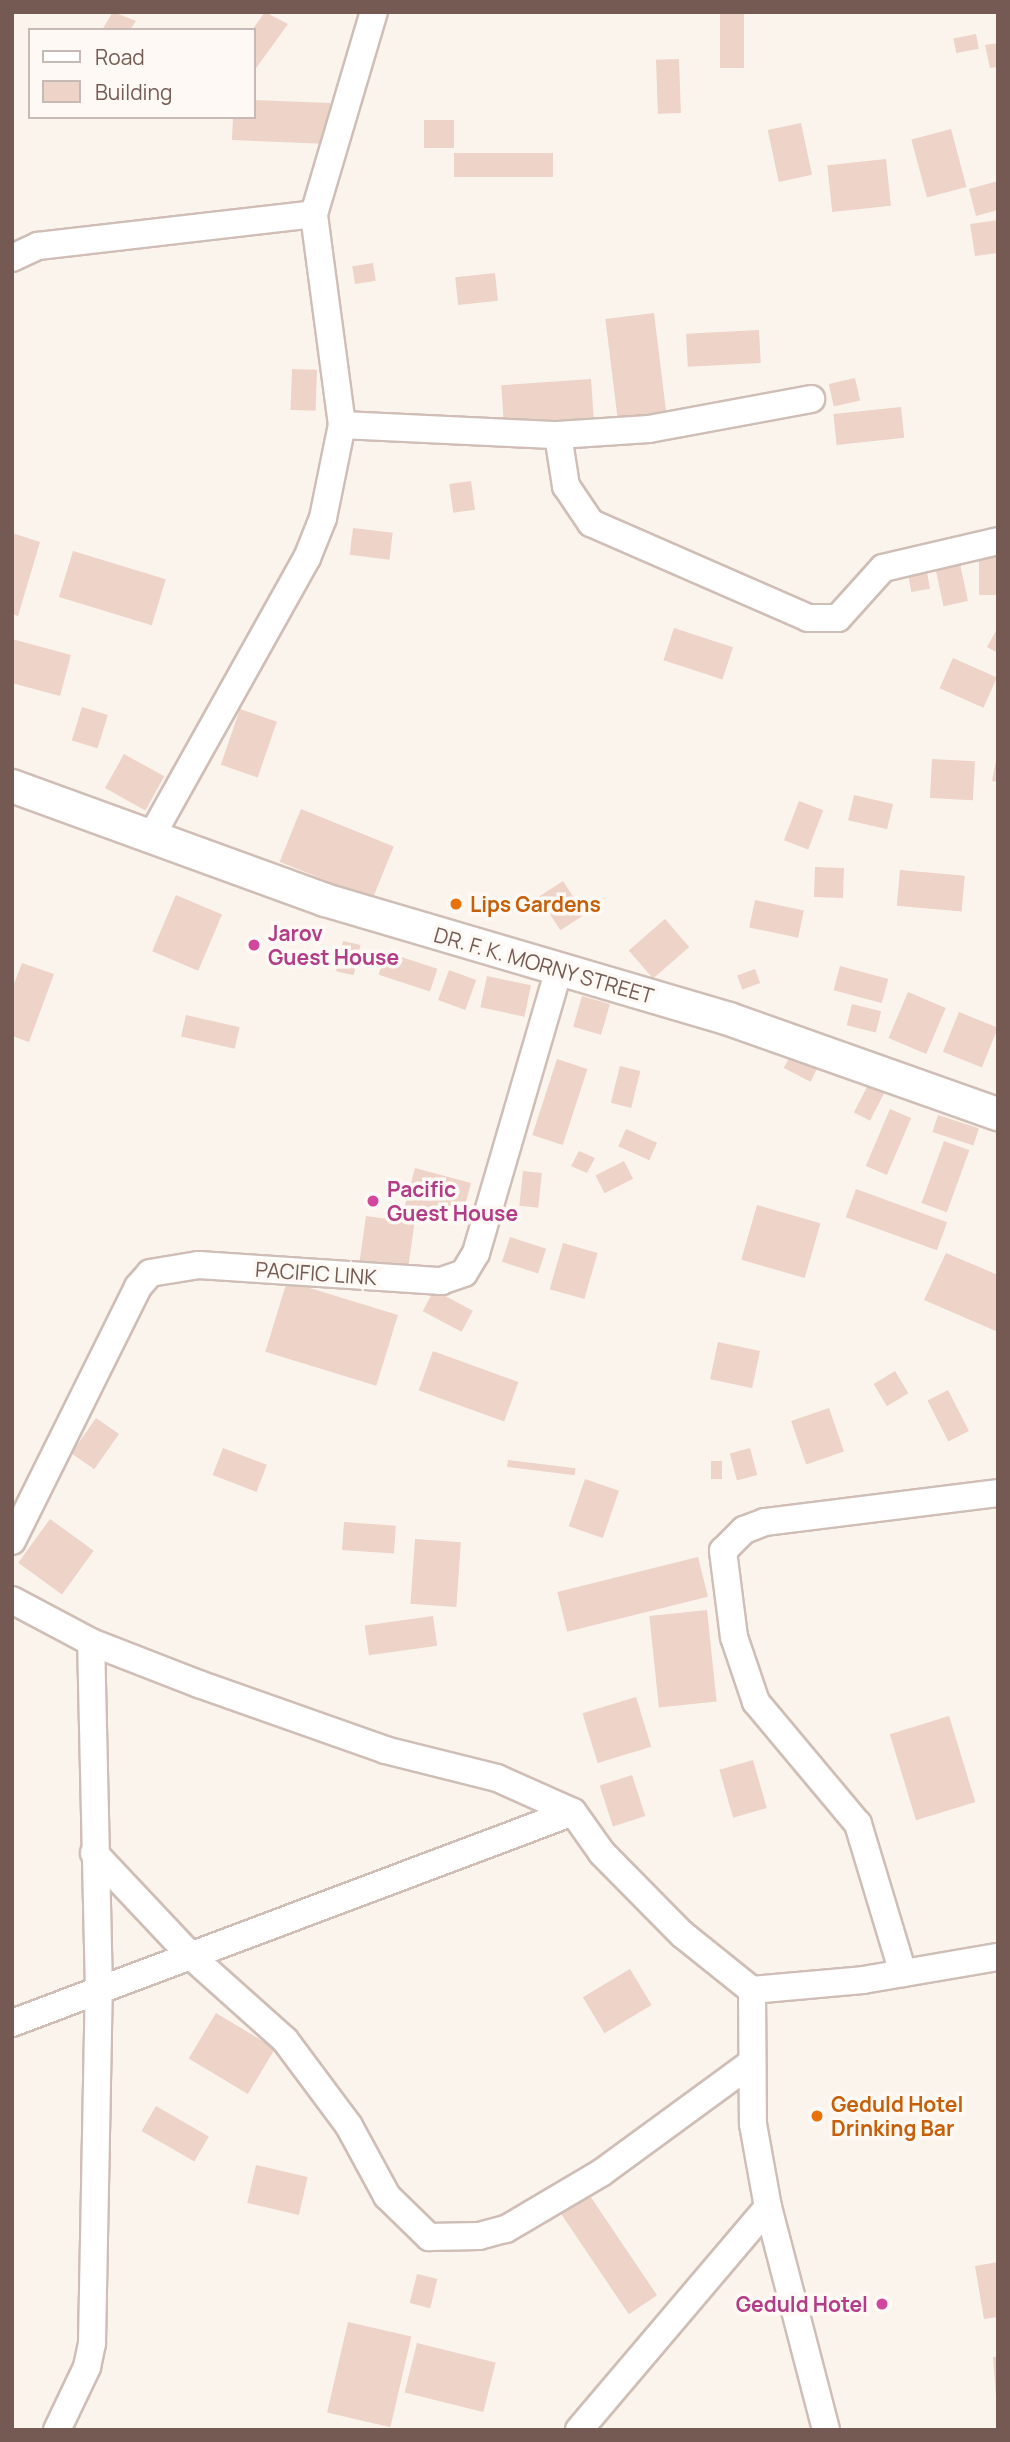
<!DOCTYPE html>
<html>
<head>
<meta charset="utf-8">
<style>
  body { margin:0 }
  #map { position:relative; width:1010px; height:2442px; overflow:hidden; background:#fbf4ed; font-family:Manrope,sans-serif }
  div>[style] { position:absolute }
  .building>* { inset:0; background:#edd3c8; transform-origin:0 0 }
  .roads { filter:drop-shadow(2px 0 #cfbeb6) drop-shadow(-2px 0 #cfbeb6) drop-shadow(0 2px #cfbeb6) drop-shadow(0 -2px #cfbeb6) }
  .minor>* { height:26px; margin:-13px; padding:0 13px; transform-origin:13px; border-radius:13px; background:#fff }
  .tertiary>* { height:32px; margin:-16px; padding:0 16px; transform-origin:16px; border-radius:16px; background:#fff }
  .dots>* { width:19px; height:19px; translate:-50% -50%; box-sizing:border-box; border:4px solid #fef9f4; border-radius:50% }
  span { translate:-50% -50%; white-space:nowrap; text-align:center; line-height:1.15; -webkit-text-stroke:7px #fef9f4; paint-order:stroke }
  .food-label { font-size:21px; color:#c56008; font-weight:700 }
  .left { translate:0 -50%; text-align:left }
  .hotel-label { font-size:21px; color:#b23c85; font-weight:700 }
  .right { translate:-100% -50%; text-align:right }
  .street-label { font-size:21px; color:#745a52 }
  .frame { position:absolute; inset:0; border:14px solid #745a52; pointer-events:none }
  .legend { position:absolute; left:28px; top:28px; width:228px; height:91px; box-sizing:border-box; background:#fef9f4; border:2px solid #c7b9b3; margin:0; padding:9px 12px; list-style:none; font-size:21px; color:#745a52 }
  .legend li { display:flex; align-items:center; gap:14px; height:35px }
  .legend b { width:35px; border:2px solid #c7b9b3 }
</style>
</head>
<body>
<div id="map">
  <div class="building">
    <i style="clip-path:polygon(113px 12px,136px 21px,130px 30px,102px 30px)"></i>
    <i style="clip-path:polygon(265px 12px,288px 24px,254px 71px,252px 30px)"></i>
    <i style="left:720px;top:12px;width:24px;height:56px"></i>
    <i style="left:976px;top:34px;width:15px;height:23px;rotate:79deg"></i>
    <i style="clip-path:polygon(998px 43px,998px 67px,990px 68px,985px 45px)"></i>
    <i style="left:679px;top:59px;width:54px;height:23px;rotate:88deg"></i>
    <i style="clip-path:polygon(254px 100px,330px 103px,329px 144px,232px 140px,233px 117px,254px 117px)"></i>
    <i style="left:424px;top:120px;width:30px;height:28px"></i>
    <i style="left:801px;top:123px;width:53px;height:34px;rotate:78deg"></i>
    <i style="left:951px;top:129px;width:60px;height:41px;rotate:75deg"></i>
    <i style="left:553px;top:153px;width:24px;height:99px;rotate:90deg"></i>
    <i style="left:886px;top:159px;width:47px;height:59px;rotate:84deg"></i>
    <i style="clip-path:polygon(998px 181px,998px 210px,976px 216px,969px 189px)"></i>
    <i style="clip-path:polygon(998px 220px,998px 253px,975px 256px,970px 224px)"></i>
    <i style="left:373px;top:263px;width:18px;height:21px;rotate:81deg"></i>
    <i style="left:495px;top:273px;width:28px;height:40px;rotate:84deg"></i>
    <i style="left:654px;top:313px;width:104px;height:49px;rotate:83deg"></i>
    <i style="left:759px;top:330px;width:33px;height:73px;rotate:87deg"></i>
    <i style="left:292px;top:369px;width:25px;height:41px;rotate:2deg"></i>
    <i style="left:855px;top:378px;width:23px;height:27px;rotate:77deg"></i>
    <i style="left:591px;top:379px;width:43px;height:90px;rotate:86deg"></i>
    <i style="left:901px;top:407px;width:31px;height:68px;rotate:84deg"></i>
    <i style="left:471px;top:481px;width:29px;height:22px;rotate:82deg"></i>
    <i style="left:353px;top:528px;width:40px;height:27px;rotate:7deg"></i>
    <i style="clip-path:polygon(12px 533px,40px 542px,18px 616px,12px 614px)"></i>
    <i style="left:73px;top:551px;width:97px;height:48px;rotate:17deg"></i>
    <i style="left:979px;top:556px;width:19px;height:39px"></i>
    <i style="left:959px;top:559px;width:43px;height:25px;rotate:78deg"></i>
    <i style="left:926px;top:566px;width:23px;height:19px;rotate:80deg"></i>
    <i style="clip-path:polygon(998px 627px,998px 653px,987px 647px)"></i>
    <i style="left:674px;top:628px;width:62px;height:34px;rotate:18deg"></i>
    <i style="clip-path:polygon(12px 639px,71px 655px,60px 696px,12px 683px)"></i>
    <i style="left:953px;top:658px;width:48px;height:33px;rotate:24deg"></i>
    <i style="left:82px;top:707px;width:27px;height:35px;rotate:17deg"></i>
    <i style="left:240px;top:709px;width:39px;height:59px;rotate:19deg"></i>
    <i style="clip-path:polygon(998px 750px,998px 782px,992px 781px)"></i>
    <i style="left:124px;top:754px;width:46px;height:39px;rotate:29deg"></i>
    <i style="left:932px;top:759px;width:43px;height:39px;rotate:3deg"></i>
    <i style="left:854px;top:795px;width:40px;height:26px;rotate:13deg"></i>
    <i style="left:799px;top:801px;width:26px;height:42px;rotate:21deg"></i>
    <i style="left:301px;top:809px;width:100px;height:57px;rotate:22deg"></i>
    <i style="left:815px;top:867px;width:29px;height:30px;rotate:2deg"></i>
    <i style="left:900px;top:870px;width:65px;height:36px;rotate:5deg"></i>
    <i style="left:563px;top:881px;width:40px;height:29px;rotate:57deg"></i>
    <i style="left:176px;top:895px;width:50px;height:61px;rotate:23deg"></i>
    <i style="left:755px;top:900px;width:50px;height:28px;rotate:12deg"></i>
    <i style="left:665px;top:919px;width:37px;height:48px;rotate:49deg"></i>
    <i style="left:343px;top:941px;width:18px;height:31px;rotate:13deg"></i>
    <i style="left:386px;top:952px;width:54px;height:24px;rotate:18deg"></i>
    <i style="clip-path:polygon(22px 963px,54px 974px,29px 1042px,12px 1036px,12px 989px)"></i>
    <i style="left:840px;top:966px;width:50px;height:25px;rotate:15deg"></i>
    <i style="left:755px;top:969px;width:15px;height:19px;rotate:70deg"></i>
    <i style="left:449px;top:970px;width:29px;height:32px;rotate:20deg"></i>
    <i style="left:487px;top:976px;width:45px;height:32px;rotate:12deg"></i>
    <i style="left:908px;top:992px;width:41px;height:50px;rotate:23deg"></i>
    <i style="left:582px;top:996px;width:29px;height:32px;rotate:16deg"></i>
    <i style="left:852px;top:1004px;width:30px;height:22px;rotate:14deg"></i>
    <i style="left:959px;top:1012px;width:42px;height:43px;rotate:22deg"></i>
    <i style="left:186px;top:1015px;width:55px;height:22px;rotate:13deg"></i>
    <i style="left:792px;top:1052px;width:30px;height:18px;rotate:27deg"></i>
    <i style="left:557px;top:1059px;width:32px;height:80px;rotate:18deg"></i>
    <i style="left:620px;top:1066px;width:21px;height:38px;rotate:14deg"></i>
    <i style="left:868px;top:1085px;width:18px;height:31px;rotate:27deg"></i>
    <i style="left:890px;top:1109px;width:23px;height:62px;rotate:23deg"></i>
    <i style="left:938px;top:1115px;width:43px;height:18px;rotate:18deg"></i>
    <i style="left:626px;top:1129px;width:34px;height:19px;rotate:24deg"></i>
    <i style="left:944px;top:1141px;width:27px;height:66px;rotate:20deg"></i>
    <i style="clip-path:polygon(579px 1151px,595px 1158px,587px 1173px,571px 1166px)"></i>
    <i style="left:624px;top:1161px;width:20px;height:32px;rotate:63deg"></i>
    <i style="left:415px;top:1168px;width:58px;height:42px;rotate:15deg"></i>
    <i style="left:523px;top:1171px;width:19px;height:35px;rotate:6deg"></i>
    <i style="left:856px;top:1189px;width:97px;height:30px;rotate:20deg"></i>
    <i style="left:757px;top:1205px;width:66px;height:57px;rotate:16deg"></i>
    <i style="left:366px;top:1216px;width:49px;height:49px;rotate:8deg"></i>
    <i style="left:510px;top:1237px;width:38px;height:26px;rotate:18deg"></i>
    <i style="left:563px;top:1243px;width:36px;height:48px;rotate:16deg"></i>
    <i style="clip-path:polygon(946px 1253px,998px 1275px,998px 1332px,924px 1300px)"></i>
    <i style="left:287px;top:1281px;width:116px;height:74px;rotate:17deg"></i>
    <i style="left:434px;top:1290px;width:44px;height:24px;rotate:28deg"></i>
    <i style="left:718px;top:1342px;width:43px;height:38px;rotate:12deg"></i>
    <i style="left:433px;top:1351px;width:91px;height:42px;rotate:20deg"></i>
    <i style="left:895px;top:1371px;width:26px;height:25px;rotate:59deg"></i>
    <i style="left:948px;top:1390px;width:46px;height:23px;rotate:63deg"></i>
    <i style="left:829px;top:1408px;width:46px;height:40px;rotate:71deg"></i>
    <i style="left:96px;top:1418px;width:28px;height:43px;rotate:35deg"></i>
    <i style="left:223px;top:1448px;width:47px;height:29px;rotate:21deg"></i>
    <i style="left:750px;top:1448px;width:28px;height:21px;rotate:75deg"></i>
    <i style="left:508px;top:1460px;width:68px;height:7px;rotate:7deg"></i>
    <i style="left:711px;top:1461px;width:11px;height:18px"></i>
    <i style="left:585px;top:1479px;width:36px;height:50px;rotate:19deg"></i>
    <i style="left:50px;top:1519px;width:54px;height:54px;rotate:36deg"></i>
    <i style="left:344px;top:1522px;width:52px;height:28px;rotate:4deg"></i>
    <i style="left:415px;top:1539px;width:46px;height:65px;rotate:4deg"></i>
    <i style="left:698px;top:1557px;width:41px;height:145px;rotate:76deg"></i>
    <i style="left:707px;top:1610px;width:92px;height:58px;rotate:84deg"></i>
    <i style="left:433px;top:1616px;width:30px;height:69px;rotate:82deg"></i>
    <i style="left:636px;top:1697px;width:52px;height:56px;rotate:73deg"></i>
    <i style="left:949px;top:1716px;width:90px;height:62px;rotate:73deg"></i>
    <i style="left:753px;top:1760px;width:50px;height:35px;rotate:74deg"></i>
    <i style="left:632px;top:1775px;width:43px;height:34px;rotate:72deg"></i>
    <i style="left:630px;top:1969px;width:42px;height:55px;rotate:59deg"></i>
    <i style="left:216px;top:2013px;width:69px;height:53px;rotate:31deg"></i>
    <i style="left:156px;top:2106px;width:61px;height:29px;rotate:30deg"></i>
    <i style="left:256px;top:2165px;width:53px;height:39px;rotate:13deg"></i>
    <i style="left:586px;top:2190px;width:127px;height:34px;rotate:56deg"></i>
    <i style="clip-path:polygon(998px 2262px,998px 2317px,984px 2319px,975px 2266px)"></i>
    <i style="left:417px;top:2274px;width:21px;height:30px;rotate:14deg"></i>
    <i style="left:348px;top:2322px;width:65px;height:93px;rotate:13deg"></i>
    <i style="left:417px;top:2343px;width:81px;height:51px;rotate:14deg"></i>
    <i style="clip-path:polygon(993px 2357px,998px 2357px,998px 2397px,996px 2397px)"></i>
  </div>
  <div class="roads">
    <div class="minor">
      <i style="left:12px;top:258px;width:29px;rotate:-25deg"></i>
      <i style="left:38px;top:246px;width:278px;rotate:-6.6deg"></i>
      <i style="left:342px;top:425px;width:216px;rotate:2.7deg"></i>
      <i style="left:558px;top:435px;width:91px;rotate:-3.8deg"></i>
      <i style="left:649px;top:429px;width:165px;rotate:-10.5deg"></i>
      <i style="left:558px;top:435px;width:52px;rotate:81.1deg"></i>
      <i style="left:566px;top:486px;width:45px;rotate:56deg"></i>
      <i style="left:591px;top:523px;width:237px;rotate:23.6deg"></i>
      <i style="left:808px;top:618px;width:30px"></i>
      <i style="left:838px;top:618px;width:67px;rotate:-48deg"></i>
      <i style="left:883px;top:568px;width:118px;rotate:-13.2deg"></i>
      <i style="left:151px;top:837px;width:320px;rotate:-60.8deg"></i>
      <i style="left:307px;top:558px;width:43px;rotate:-68.2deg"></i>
      <i style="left:323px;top:518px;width:95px;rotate:-78.5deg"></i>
      <i style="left:342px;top:425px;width:213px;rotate:-97.6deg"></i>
      <i style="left:314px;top:214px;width:211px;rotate:-73.5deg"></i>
      <i style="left:12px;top:1541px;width:284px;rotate:-63.6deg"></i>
      <i style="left:138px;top:1287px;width:18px;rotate:-49deg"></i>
      <i style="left:150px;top:1273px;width:50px;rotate:-9.3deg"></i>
      <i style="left:199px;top:1265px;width:243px;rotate:3.8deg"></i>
      <i style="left:441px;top:1281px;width:24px;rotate:-19deg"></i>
      <i style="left:464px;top:1273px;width:23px;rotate:-59deg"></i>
      <i style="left:476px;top:1253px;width:296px;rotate:-73.7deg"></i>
      <i style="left:12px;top:1600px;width:89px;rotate:28deg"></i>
      <i style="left:91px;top:1642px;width:116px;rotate:21.3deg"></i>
      <i style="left:199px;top:1684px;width:197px;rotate:19.5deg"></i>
      <i style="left:385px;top:1750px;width:115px;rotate:14deg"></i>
      <i style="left:497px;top:1778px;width:83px;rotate:24.1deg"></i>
      <i style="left:573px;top:1812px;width:50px;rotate:54.7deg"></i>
      <i style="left:602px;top:1853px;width:114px;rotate:45.4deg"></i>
      <i style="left:682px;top:1934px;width:90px;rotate:38.7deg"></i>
      <i style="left:752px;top:1990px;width:111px;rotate:-5.1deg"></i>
      <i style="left:863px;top:1980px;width:137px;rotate:-9.7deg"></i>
      <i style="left:94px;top:1853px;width:141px;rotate:46.7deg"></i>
      <i style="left:191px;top:1956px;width:126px;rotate:41.8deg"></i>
      <i style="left:285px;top:2040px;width:107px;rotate:53.3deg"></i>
      <i style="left:349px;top:2126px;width:80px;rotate:61.5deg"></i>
      <i style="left:387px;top:2196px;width:59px;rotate:44.3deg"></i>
      <i style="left:429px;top:2237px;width:50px;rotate:-1.1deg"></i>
      <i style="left:479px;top:2236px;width:28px;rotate:-15deg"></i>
      <i style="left:506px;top:2229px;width:110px;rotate:-30.5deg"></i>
      <i style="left:601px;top:2173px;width:185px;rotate:-36.2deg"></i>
      <i style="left:903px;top:1973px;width:156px;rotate:-106.8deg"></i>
      <i style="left:858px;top:1824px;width:159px;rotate:-129.9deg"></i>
      <i style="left:756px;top:1702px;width:69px;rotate:-108.7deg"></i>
      <i style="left:734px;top:1637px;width:87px;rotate:-97.3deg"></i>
      <i style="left:723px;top:1551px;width:30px;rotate:-45deg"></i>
      <i style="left:744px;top:1530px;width:22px;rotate:-21deg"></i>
      <i style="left:765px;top:1522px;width:235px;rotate:-7.1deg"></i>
      <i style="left:752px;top:1990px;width:134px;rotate:89.6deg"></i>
      <i style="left:753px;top:2124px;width:84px;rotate:79.8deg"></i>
      <i style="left:768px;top:2207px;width:230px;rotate:75.4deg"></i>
      <i style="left:12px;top:2023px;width:599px;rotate:-20.61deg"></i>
      <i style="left:57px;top:2430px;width:70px;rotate:-64.5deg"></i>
      <i style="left:87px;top:2367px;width:25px;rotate:-78deg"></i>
      <i style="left:92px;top:2343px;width:352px;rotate:-88.9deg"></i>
      <i style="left:99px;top:1991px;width:349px;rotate:-91.3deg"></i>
      <i style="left:579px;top:2430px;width:292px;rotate:-49.7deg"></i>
    </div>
    <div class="tertiary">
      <i style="left:12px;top:786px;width:333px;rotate:20deg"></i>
      <i style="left:325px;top:900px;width:421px;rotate:16.4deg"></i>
      <i style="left:729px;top:1019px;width:285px;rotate:19.5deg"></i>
    </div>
  </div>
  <div class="dots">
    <i style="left:456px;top:904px;background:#e8710a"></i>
    <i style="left:254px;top:945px;background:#d1479c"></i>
    <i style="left:373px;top:1201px;background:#d1479c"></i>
    <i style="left:817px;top:2116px;background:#e8710a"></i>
    <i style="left:882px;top:2304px;background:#d1479c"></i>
  </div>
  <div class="food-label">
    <span class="left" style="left:470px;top:904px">Lips Gardens</span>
    <span class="left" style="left:831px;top:2116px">Geduld Hotel<br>Drinking Bar</span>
  </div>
  <div class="hotel-label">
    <span class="left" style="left:268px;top:945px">Jarov<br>Guest House</span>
    <span class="left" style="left:387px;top:1201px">Pacific<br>Guest House</span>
    <span class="right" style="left:868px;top:2304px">Geduld Hotel</span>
  </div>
  <div class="street-label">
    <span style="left:544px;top:965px;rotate:16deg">DR. F. K. MORNY STREET</span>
    <span style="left:316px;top:1273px;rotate:4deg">PACIFIC LINK</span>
  </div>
  <div class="frame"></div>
  <ul class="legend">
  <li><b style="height:9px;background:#fff"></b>Road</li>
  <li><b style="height:19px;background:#edd3c8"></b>Building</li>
  </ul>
</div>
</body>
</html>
